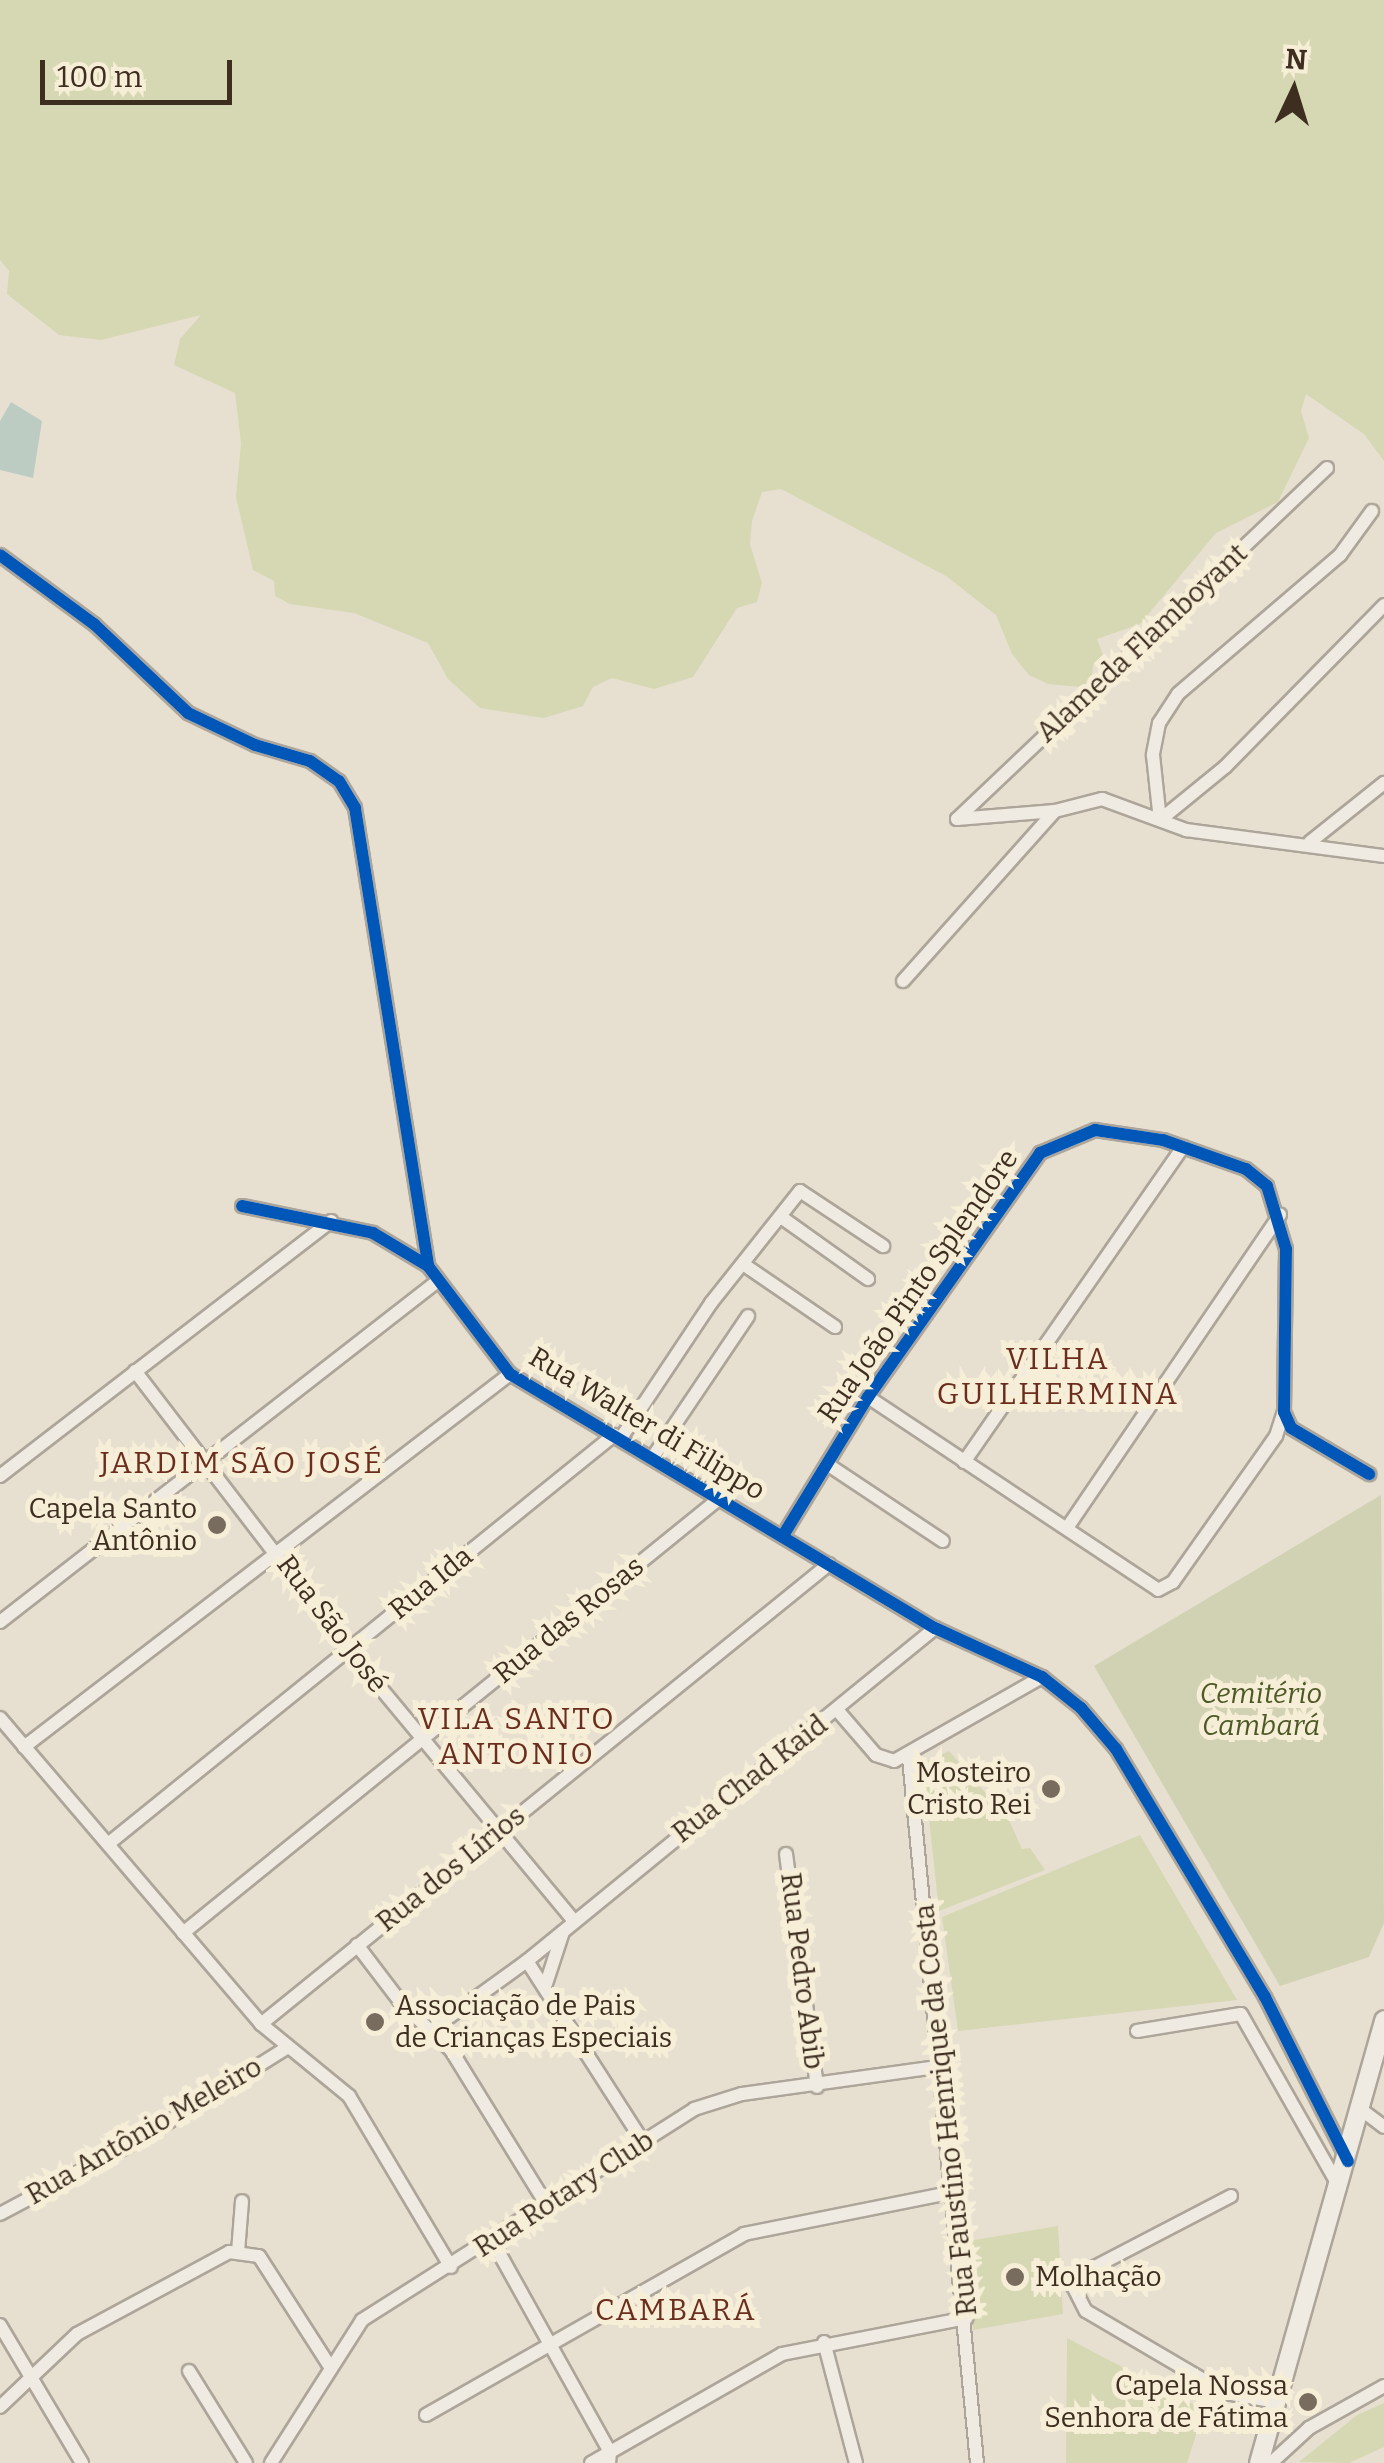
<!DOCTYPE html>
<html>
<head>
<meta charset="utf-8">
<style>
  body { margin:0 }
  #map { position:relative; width:1384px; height:2463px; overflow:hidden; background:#e7e0d1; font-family:Bitter,serif }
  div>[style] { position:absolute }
  .green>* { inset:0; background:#d6d7b3 }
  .cemetery>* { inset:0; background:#d1d1b3 }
  .water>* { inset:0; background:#bcccc2 }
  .roads { filter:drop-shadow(2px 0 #ada599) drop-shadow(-2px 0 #ada599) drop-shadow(0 2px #ada599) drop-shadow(0 -2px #ada599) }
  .street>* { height:12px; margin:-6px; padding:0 6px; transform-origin:6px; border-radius:6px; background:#efebe3 }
  .secondary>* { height:18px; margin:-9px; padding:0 9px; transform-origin:9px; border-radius:9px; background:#efebe3 }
  .cycleway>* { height:12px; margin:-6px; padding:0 6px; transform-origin:6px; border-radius:6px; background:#0057b8 }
  .dots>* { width:28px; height:28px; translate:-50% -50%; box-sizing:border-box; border:5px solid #f7eed8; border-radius:50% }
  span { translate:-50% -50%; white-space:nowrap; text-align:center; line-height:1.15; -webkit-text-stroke:10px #f7eed8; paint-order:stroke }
  .street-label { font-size:28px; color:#3d2e20 }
  .poi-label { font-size:28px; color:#3d2e20 }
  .right { translate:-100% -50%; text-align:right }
  .left { translate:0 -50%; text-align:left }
  .park-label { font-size:28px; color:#4d5a26; font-style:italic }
  .neighbourhood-label { font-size:30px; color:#6b2e1e; letter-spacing:2.5px }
  .north { position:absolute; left:1244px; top:40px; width:100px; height:100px; -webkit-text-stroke:8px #f7eed8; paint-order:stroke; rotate:4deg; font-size:28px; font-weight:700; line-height:40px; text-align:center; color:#3d2e20 }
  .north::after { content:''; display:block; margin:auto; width:35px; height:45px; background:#3d2e20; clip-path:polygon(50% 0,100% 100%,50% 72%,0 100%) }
  .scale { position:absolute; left:40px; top:60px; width:192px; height:45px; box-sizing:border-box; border:5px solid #3d2e20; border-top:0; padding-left:12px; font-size:30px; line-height:35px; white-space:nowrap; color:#3d2e20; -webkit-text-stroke:8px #f7eed8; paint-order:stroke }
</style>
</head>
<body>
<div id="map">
  <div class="green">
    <i style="clip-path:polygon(0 0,1384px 0,1384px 461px,1364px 434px,1306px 394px,1301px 411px,1309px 438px,1278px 502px,1216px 533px,1140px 624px,1097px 639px,1104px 658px,1093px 665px,1091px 688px,1048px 684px,1029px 675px,1012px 654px,996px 615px,946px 576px,781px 489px,762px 492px,752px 521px,750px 544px,762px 583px,757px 602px,737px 608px,693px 677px,654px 689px,612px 678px,593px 687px,583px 706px,544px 718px,480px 708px,448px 679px,428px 643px,354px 613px,290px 604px,275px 596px,274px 581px,253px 570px,236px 497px,241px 443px,235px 393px,174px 365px,180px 339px,201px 315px,101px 340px,59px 335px,7px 294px,9px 271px,0 260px)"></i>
    <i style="clip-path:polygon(949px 1751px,1009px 1820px,1022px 1849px,1030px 1848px,1045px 1870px,939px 1911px,923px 1763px)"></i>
    <i style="clip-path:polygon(1140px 1835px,1237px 2000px,958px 2031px,942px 1917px)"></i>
    <i style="clip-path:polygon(1058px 2226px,1063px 2314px,973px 2330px,968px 2241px)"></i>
    <i style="clip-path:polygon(1067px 2338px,1204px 2410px,1187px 2463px,1066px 2463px)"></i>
    <i style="clip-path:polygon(1384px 2403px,1384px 2447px,1349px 2463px,1299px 2462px,1357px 2415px)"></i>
  </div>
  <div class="cemetery">
    <i style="clip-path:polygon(1381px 1495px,1384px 1923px,1369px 1957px,1280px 1986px,1094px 1666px)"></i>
  </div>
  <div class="water">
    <i style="clip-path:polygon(11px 402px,42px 421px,33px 478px,0 470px,0 421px)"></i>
  </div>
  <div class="roads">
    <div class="street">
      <i style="left:1372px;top:511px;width:54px;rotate:126deg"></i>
      <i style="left:1340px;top:555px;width:213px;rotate:139.4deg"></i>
      <i style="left:1178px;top:694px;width:35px;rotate:123deg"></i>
      <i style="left:1159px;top:723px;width:33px;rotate:101deg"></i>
      <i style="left:1153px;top:755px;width:65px;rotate:83.9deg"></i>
      <i style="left:1160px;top:820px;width:84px;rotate:-39.2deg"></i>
      <i style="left:1225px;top:767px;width:227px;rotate:-45.5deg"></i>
      <i style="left:0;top:555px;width:117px;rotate:36.3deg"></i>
      <i style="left:94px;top:624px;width:129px;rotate:43.4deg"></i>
      <i style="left:188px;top:713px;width:74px;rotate:25.5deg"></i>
      <i style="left:255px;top:745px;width:57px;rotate:16.2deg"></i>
      <i style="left:310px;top:761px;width:35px;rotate:35deg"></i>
      <i style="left:339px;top:781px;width:31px;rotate:59deg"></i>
      <i style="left:355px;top:808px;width:464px;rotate:80.9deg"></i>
      <i style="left:957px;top:819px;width:510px;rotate:-43.49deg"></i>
      <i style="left:957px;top:819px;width:98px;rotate:-4.7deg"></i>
      <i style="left:1055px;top:811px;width:49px;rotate:-14.3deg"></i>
      <i style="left:1102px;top:799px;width:90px;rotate:20.3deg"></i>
      <i style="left:1186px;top:830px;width:200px;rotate:7.5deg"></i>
      <i style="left:1310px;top:842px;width:95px;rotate:-38.6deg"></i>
      <i style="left:903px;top:981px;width:228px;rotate:-48.2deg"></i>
      <i style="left:242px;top:1206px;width:134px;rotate:11.6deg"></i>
      <i style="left:373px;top:1233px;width:64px;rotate:31deg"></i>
      <i style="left:428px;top:1266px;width:136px;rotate:52.8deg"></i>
      <i style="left:510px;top:1374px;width:495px;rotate:30.9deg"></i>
      <i style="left:935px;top:1628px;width:118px;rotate:24.6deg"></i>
      <i style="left:1042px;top:1677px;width:50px;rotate:38.5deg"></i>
      <i style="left:1081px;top:1708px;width:54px;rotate:49.5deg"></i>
      <i style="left:1116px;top:1749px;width:289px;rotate:59deg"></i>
      <i style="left:1265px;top:1997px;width:182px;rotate:63.2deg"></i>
      <i style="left:781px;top:1217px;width:107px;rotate:35.5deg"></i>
      <i style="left:746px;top:1266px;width:108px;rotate:34.4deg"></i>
      <i style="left:135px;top:1371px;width:352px;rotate:52.5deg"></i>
      <i style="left:349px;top:1650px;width:349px;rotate:50.3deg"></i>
      <i style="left:868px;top:1397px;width:348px;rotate:33.6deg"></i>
      <i style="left:1158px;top:1590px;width:17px;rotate:-28deg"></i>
      <i style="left:1173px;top:1582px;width:179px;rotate:-54.8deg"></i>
      <i style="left:1276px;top:1436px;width:25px;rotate:-72deg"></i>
      <i style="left:621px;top:1438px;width:162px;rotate:-56.3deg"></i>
      <i style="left:711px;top:1303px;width:143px;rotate:-51.5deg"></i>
      <i style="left:800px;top:1191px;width:100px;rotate:33.5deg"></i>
      <i style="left:653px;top:1457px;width:170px;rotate:-56deg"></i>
      <i style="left:964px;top:1462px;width:384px;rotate:-55.2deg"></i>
      <i style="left:827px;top:1464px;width:139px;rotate:33.6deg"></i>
      <i style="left:0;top:1476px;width:418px;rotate:-37.6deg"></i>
      <i style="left:1067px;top:1528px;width:379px;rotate:-55.8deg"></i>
      <i style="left:784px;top:1534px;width:161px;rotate:-58.5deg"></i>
      <i style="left:868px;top:1397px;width:299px;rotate:-54.8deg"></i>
      <i style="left:1040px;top:1153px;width:60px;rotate:-22.7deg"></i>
      <i style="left:1095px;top:1130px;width:69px;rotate:8.4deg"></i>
      <i style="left:1163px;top:1140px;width:88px;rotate:19.3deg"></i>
      <i style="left:1246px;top:1169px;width:27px;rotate:39deg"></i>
      <i style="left:1267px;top:1186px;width:66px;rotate:73.2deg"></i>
      <i style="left:1286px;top:1249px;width:163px;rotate:90.7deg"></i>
      <i style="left:1284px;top:1412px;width:17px;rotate:66deg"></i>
      <i style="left:1291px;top:1428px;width:91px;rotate:30.5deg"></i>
      <i style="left:0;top:1622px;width:556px;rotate:-37.92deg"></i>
      <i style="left:838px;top:1711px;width:58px;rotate:49.2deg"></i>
      <i style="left:876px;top:1755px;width:19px;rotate:18deg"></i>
      <i style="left:894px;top:1761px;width:170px;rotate:-29.6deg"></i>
      <i style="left:0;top:1718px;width:402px;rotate:49.5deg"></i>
      <i style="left:261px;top:2024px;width:114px;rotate:39.3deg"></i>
      <i style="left:349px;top:2096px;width:199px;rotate:59.2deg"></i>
      <i style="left:24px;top:1747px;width:613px;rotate:-37.51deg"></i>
      <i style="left:909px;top:1758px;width:708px;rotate:84.49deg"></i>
      <i style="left:108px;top:1844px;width:651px;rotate:-38.95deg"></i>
      <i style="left:786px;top:1854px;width:235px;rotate:82.4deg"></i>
      <i style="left:183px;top:1933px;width:692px;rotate:-39.02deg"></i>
      <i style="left:357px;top:1945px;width:74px;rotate:52.7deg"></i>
      <i style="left:402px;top:2004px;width:67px;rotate:43.2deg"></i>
      <i style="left:451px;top:2050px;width:181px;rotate:58.3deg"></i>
      <i style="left:527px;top:1961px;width:215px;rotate:57.3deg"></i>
      <i style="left:546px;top:1984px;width:55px;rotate:-71.9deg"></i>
      <i style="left:261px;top:2024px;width:731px;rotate:-39deg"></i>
      <i style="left:434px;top:2028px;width:115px;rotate:-35.8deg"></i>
      <i style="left:527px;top:1961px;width:527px;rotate:-39.22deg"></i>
      <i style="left:1137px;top:2031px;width:105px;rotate:-9.3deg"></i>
      <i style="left:1241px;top:2014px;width:200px;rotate:60.4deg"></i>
      <i style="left:1363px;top:2111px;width:26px;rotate:37deg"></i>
      <i style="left:1231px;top:2196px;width:171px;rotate:152.5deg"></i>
      <i style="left:1079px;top:2275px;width:13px;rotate:119deg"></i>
      <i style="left:1073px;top:2286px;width:28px;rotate:63deg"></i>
      <i style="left:1086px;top:2311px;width:162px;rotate:30.4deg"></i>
      <i style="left:1226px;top:2393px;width:52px;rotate:10deg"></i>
      <i style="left:0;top:2214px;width:162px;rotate:-28deg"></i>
      <i style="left:143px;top:2138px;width:171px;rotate:-32.1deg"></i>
      <i style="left:493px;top:2242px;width:240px;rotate:60.9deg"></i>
      <i style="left:610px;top:2452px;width:11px;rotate:95deg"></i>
      <i style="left:238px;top:2252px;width:51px;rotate:-85.5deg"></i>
      <i style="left:0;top:2325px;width:161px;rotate:59.3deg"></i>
      <i style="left:824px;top:2342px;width:125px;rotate:75.2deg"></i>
      <i style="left:189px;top:2371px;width:108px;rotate:58.2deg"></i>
      <i style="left:0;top:2407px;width:106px;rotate:-43.5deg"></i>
      <i style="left:77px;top:2334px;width:173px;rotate:-28.3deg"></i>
      <i style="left:229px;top:2252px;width:30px;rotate:8deg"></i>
      <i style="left:259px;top:2256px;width:133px;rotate:57.3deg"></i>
      <i style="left:426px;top:2415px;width:366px;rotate:-29.6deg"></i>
      <i style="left:744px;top:2234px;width:214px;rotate:-11.3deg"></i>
      <i style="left:271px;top:2463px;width:169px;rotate:-57.5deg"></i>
      <i style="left:362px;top:2320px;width:393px;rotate:-32.4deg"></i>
      <i style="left:694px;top:2109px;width:50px;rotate:-17.4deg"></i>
      <i style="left:742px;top:2094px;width:203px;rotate:-7.9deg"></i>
      <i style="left:591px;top:2463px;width:220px;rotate:-29.7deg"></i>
      <i style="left:782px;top:2354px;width:188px;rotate:-11deg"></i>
      <i style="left:1271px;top:2463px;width:52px;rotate:-42.6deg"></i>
      <i style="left:1309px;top:2428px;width:86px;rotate:-29.2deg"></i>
    </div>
    <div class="secondary">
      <i style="left:1259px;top:2463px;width:460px;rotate:-74.2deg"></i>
    </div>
  </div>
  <div class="cycleway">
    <i style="left:0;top:555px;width:117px;rotate:36.3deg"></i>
    <i style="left:94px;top:624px;width:129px;rotate:43.4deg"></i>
    <i style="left:188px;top:713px;width:74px;rotate:25.5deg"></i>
    <i style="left:255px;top:745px;width:57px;rotate:16.2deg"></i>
    <i style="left:310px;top:761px;width:35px;rotate:35deg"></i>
    <i style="left:339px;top:781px;width:31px;rotate:59deg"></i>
    <i style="left:355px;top:808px;width:464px;rotate:80.9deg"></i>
    <i style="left:242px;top:1206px;width:134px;rotate:11.6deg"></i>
    <i style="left:373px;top:1233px;width:64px;rotate:31deg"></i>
    <i style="left:428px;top:1266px;width:136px;rotate:52.8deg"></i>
    <i style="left:510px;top:1374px;width:495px;rotate:30.9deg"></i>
    <i style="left:935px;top:1628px;width:118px;rotate:24.6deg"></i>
    <i style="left:1042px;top:1677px;width:50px;rotate:38.5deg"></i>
    <i style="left:1081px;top:1708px;width:54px;rotate:49.5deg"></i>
    <i style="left:1116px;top:1749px;width:289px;rotate:59deg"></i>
    <i style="left:1265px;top:1997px;width:184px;rotate:63.2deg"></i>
    <i style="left:784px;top:1534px;width:161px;rotate:-58.5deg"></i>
    <i style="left:868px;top:1397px;width:299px;rotate:-54.8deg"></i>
    <i style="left:1040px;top:1153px;width:60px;rotate:-22.7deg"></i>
    <i style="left:1095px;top:1130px;width:69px;rotate:8.4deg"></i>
    <i style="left:1163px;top:1140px;width:88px;rotate:19.3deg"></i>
    <i style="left:1246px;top:1169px;width:27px;rotate:39deg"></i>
    <i style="left:1267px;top:1186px;width:66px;rotate:73.2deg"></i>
    <i style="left:1286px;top:1249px;width:163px;rotate:90.7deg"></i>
    <i style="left:1284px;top:1412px;width:17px;rotate:66deg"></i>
    <i style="left:1291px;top:1428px;width:91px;rotate:30.5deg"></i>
  </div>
  <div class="dots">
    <i style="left:217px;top:1525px;background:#786c5e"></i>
    <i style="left:1051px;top:1789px;background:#786c5e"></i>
    <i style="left:375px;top:2022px;background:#786c5e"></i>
    <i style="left:1015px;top:2277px;background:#786c5e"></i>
    <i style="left:1308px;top:2402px;background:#786c5e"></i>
  </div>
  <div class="street-label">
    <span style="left:1142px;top:643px;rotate:-43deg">Alameda Flamboyant</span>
    <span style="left:918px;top:1286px;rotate:-55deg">Rua João Pinto Splendore</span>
    <span style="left:647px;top:1424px;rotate:31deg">Rua Walter di Filippo</span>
    <span style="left:431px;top:1583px;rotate:-39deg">Rua Ida</span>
    <span style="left:569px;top:1620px;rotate:-39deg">Rua das Rosas</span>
    <span style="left:332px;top:1624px;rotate:53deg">Rua São José</span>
    <span style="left:750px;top:1779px;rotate:-38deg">Rua Chad Kaid</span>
    <span style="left:451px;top:1869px;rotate:-39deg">Rua dos Lírios</span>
    <span style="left:802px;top:1971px;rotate:83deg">Rua Pedro Abib</span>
    <span style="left:946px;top:2110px;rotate:-96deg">Rua Faustino Henrique da Costa</span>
    <span style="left:144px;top:2131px;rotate:-30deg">Rua Antônio Meleiro</span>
    <span style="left:564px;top:2194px;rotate:-33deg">Rua Rotary Club</span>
  </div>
  <div class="poi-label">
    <span class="right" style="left:197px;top:1525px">Capela Santo<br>Antônio</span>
    <span class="right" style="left:1031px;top:1789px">Mosteiro<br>Cristo Rei</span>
    <span class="left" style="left:395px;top:2022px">Associação de Pais<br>de Crianças Especiais</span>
    <span class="left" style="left:1035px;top:2277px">Molhação</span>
    <span class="right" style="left:1288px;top:2402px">Capela Nossa<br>Senhora de Fátima</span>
  </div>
  <div class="park-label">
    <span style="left:1261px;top:1710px">Cemitério<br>Cambará</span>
  </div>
  <div class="neighbourhood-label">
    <span style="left:1058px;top:1376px">VILHA<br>GUILHERMINA</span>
    <span style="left:242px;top:1463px">JARDIM SÃO JOSÉ</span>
    <span style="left:517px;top:1736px">VILA SANTO<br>ANTONIO</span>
    <span style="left:676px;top:2310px">CAMBARÁ</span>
  </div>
  <div class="north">N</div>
  <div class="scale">100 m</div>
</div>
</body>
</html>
